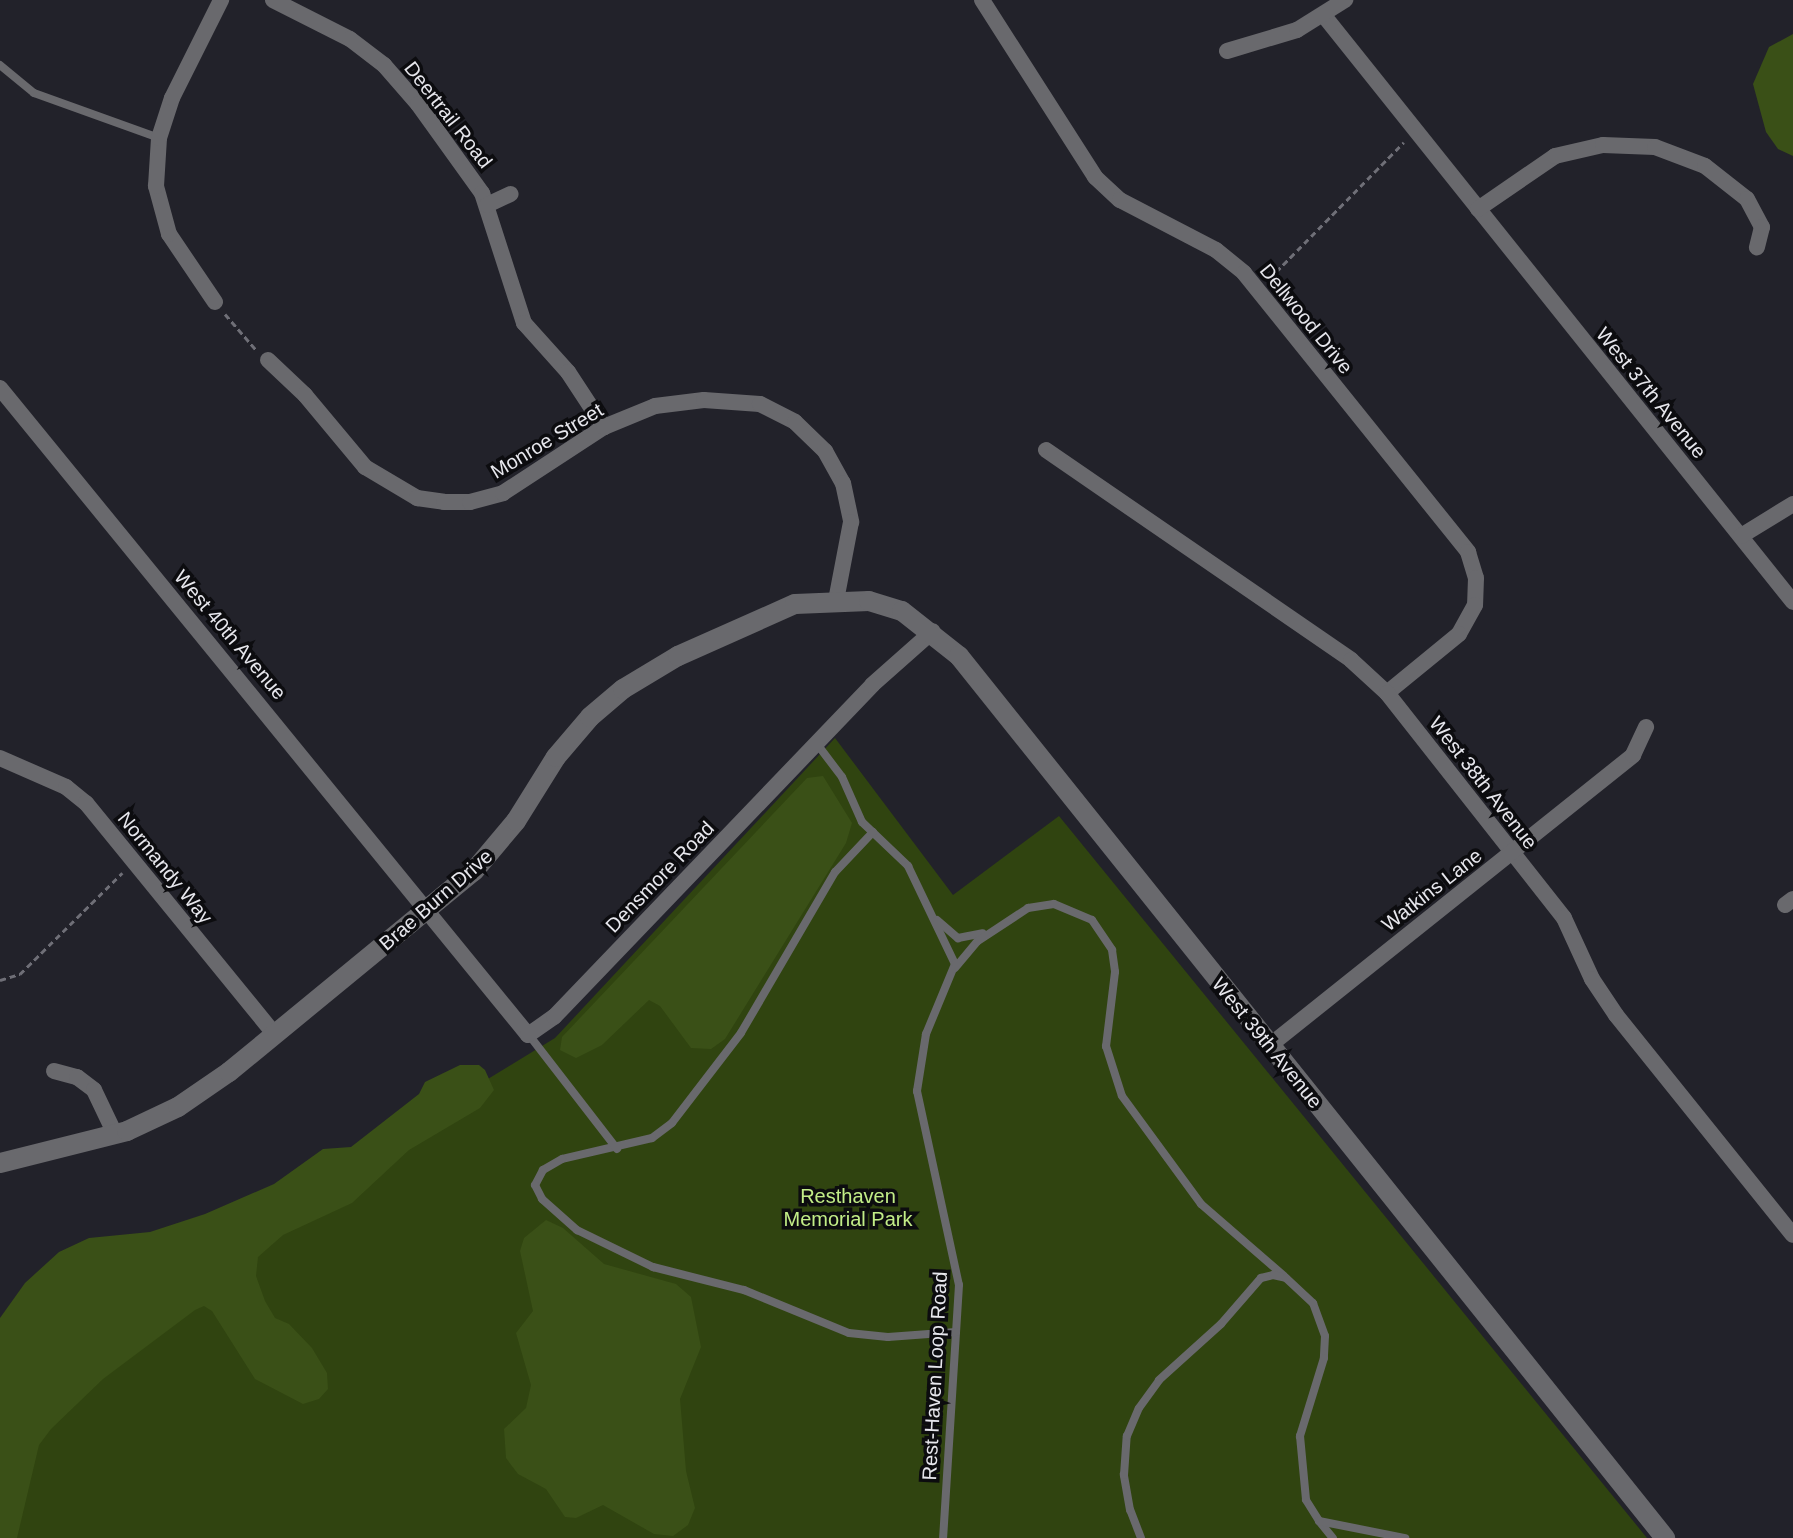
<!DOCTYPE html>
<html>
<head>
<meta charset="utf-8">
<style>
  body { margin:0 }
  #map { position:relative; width:1793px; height:1538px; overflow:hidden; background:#22222a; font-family:Arial,sans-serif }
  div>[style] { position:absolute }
  .green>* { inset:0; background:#304410 }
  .forest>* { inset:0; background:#3a5017 }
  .path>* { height:3px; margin-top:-1.5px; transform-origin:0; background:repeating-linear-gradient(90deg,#6f6f77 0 6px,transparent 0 10px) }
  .service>* { height:8px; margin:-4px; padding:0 4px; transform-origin:4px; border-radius:4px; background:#69696d }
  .minor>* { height:16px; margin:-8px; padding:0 8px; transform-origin:8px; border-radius:8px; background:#69696d }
  .tertiary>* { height:20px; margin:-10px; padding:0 10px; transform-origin:10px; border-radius:10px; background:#69696d }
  span { translate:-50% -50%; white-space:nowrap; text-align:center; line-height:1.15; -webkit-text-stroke:7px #0c0c0f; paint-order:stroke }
  .street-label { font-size:20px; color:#e7e7ed }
  .park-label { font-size:20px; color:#c2ed87 }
</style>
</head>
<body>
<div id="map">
  <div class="green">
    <i style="clip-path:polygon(835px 738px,953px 895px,1059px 816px,1647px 1538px,0 1538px,0 1333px,437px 1110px,555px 1038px)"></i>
  </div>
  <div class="forest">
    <i style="clip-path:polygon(1793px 34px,1793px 156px,1778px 149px,1766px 132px,1753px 84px,1769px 47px)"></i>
    <i style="clip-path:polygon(823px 776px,852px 823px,846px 843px,725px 1039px,711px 1049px,691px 1048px,660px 1006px,649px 1000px,602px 1045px,576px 1058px,560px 1050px,562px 1037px,807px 778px)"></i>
    <i style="clip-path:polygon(460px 1065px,479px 1065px,485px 1070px,494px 1090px,480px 1108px,409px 1150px,352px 1203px,283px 1235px,258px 1257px,256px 1276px,265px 1301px,275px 1318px,289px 1324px,312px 1348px,327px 1373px,328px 1389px,319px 1399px,303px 1404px,255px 1379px,212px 1311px,204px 1306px,195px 1310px,103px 1379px,51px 1429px,39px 1445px,17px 1538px,0 1538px,0 1318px,25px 1283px,59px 1252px,89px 1238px,150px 1232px,205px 1214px,274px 1184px,323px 1149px,351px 1147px,419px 1094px,425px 1082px)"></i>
    <i style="clip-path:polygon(546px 1220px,563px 1228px,604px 1264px,676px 1284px,691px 1297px,701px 1347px,680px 1399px,686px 1471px,695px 1508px,688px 1525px,673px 1536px,654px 1534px,603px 1505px,576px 1518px,565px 1517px,546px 1489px,518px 1474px,506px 1458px,504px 1429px,526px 1408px,531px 1385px,516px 1333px,533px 1311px,520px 1251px,524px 1238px)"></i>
  </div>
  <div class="path">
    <i style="left:1269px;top:279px;width:192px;rotate:-45.4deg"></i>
    <i style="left:225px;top:314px;width:49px;rotate:49.1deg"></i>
    <i style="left:0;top:980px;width:21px;rotate:-17deg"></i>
    <i style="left:20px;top:974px;width:144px;rotate:-44.7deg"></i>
  </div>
  <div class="service">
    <i style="left:0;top:65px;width:44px;rotate:39.5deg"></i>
    <i style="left:34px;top:93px;width:133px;rotate:19.8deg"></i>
    <i style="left:817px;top:744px;width:41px;rotate:52.9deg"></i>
    <i style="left:842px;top:777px;width:49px;rotate:66deg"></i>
    <i style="left:862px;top:822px;width:64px;rotate:43.7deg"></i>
    <i style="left:908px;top:866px;width:109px;rotate:64.4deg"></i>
    <i style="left:955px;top:964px;width:76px;rotate:112.5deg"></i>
    <i style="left:926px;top:1034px;width:58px;rotate:99deg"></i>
    <i style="left:917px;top:1091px;width:198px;rotate:77.8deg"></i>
    <i style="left:959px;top:1285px;width:254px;rotate:93.6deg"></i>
    <i style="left:873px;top:832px;width:55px;rotate:133.5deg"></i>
    <i style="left:835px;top:872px;width:186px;rotate:120.3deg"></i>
    <i style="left:741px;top:1033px;width:113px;rotate:127.5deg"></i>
    <i style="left:672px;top:1123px;width:25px;rotate:143deg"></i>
    <i style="left:652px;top:1138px;width:92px;rotate:166.9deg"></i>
    <i style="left:562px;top:1159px;width:22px;rotate:150deg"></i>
    <i style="left:543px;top:1170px;width:17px;rotate:118deg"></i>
    <i style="left:535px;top:1185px;width:16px;rotate:63deg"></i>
    <i style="left:542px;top:1199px;width:47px;rotate:41.5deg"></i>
    <i style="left:577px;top:1230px;width:85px;rotate:26deg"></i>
    <i style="left:653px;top:1267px;width:94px;rotate:14.2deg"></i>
    <i style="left:744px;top:1290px;width:113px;rotate:22.3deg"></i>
    <i style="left:849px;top:1333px;width:39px;rotate:6deg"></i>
    <i style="left:888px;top:1337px;width:68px;rotate:-4.2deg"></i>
    <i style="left:937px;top:920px;width:28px;rotate:41deg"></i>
    <i style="left:958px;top:938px;width:25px;rotate:-11deg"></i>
    <i style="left:955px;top:968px;width:35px;rotate:-50deg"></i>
    <i style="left:978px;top:941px;width:60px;rotate:-33.4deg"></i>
    <i style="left:1028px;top:908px;width:26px;rotate:-9deg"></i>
    <i style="left:1054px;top:904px;width:41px;rotate:22.8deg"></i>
    <i style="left:1092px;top:920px;width:36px;rotate:56deg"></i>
    <i style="left:1112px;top:950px;width:22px;rotate:82deg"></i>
    <i style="left:1115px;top:972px;width:75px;rotate:96.9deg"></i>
    <i style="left:1106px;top:1046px;width:52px;rotate:72.3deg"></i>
    <i style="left:1122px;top:1096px;width:134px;rotate:53.8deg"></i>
    <i style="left:1201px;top:1204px;width:110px;rotate:40.9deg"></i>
    <i style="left:529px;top:1035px;width:144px;rotate:52.3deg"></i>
    <i style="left:1319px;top:1521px;width:22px;rotate:51deg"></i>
    <i style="left:1141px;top:1538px;width:30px;rotate:-111deg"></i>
    <i style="left:1130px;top:1510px;width:36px;rotate:-100deg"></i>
    <i style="left:1124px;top:1475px;width:39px;rotate:-86deg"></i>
    <i style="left:1127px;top:1436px;width:30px;rotate:-67deg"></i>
    <i style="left:1139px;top:1408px;width:34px;rotate:-54deg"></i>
    <i style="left:1159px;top:1380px;width:84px;rotate:-42.1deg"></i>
    <i style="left:1221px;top:1324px;width:61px;rotate:-49deg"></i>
    <i style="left:1261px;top:1278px;width:12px;rotate:-14deg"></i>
    <i style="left:1273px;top:1275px;width:13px;rotate:13deg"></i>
    <i style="left:1286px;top:1278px;width:37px;rotate:43deg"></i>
    <i style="left:1313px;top:1303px;width:35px;rotate:70deg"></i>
    <i style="left:1325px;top:1336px;width:22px;rotate:93deg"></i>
    <i style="left:1324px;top:1358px;width:82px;rotate:107.1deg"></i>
    <i style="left:1300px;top:1436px;width:64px;rotate:84.6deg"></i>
    <i style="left:1306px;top:1500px;width:25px;rotate:58deg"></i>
    <i style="left:1319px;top:1521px;width:88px;rotate:11.2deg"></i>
  </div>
  <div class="minor">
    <i style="left:273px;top:0;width:86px;rotate:26.9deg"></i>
    <i style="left:350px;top:39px;width:43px;rotate:37.4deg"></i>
    <i style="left:384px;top:65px;width:52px;rotate:48.9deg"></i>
    <i style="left:418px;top:104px;width:110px;rotate:54.3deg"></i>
    <i style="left:482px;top:193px;width:137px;rotate:72.1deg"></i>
    <i style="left:524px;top:323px;width:66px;rotate:48.1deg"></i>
    <i style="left:568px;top:372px;width:66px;rotate:56.8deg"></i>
    <i style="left:982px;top:0;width:210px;rotate:57.4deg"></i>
    <i style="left:1095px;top:177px;width:34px;rotate:43deg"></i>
    <i style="left:1120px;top:200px;width:108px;rotate:27.5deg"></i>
    <i style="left:1216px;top:250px;width:36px;rotate:39deg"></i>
    <i style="left:1244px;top:273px;width:358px;rotate:51.2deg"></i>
    <i style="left:1468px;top:552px;width:27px;rotate:73deg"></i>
    <i style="left:1476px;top:578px;width:27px;rotate:92deg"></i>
    <i style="left:1475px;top:605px;width:33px;rotate:119deg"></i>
    <i style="left:1459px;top:634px;width:93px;rotate:140.7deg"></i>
    <i style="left:1325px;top:17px;width:749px;rotate:51.34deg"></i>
    <i style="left:1227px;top:51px;width:73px;rotate:-16.7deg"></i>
    <i style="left:1297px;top:30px;width:57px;rotate:-32deg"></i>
    <i style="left:487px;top:205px;width:26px;rotate:-25deg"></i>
    <i style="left:1478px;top:209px;width:93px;rotate:-34.5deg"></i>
    <i style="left:1555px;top:156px;width:49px;rotate:-12.9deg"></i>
    <i style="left:1603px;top:145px;width:52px;rotate:2.2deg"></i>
    <i style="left:1655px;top:147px;width:53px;rotate:20.8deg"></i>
    <i style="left:1705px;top:166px;width:53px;rotate:38.2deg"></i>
    <i style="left:1747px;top:199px;width:32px;rotate:62deg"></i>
    <i style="left:1762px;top:227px;width:21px;rotate:104deg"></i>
    <i style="left:215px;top:302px;width:82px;rotate:-124.1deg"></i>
    <i style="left:169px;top:234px;width:50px;rotate:-105.2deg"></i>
    <i style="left:156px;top:186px;width:48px;rotate:-86.4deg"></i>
    <i style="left:159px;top:138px;width:42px;rotate:-72deg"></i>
    <i style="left:172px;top:98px;width:110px;rotate:-63.4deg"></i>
    <i style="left:268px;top:360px;width:51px;rotate:43.4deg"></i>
    <i style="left:305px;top:395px;width:94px;rotate:50.2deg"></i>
    <i style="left:365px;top:467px;width:61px;rotate:30.8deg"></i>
    <i style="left:417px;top:498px;width:27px;rotate:8deg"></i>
    <i style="left:444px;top:502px;width:26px"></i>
    <i style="left:470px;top:502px;width:34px;rotate:-15deg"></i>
    <i style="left:503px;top:493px;width:121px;rotate:-33.2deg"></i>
    <i style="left:604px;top:427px;width:55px;rotate:-22.4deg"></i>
    <i style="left:655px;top:406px;width:49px;rotate:-7deg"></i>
    <i style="left:704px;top:400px;width:56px;rotate:4.1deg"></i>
    <i style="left:760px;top:404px;width:39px;rotate:27deg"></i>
    <i style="left:795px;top:422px;width:42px;rotate:44deg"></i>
    <i style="left:825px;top:451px;width:37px;rotate:61deg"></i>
    <i style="left:843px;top:483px;width:40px;rotate:78deg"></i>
    <i style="left:851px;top:522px;width:80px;rotate:100.8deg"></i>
    <i style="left:0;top:388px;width:835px;rotate:50.78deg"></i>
    <i style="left:528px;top:1035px;width:32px;rotate:-35deg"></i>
    <i style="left:554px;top:1017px;width:460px;rotate:-46.2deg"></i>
    <i style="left:872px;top:685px;width:81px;rotate:-41.5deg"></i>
    <i style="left:1046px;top:450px;width:370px;rotate:34.5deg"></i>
    <i style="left:1351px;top:660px;width:49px;rotate:42.5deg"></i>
    <i style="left:1387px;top:693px;width:286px;rotate:51.8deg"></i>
    <i style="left:1564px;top:918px;width:67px;rotate:65.3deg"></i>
    <i style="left:1592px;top:979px;width:43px;rotate:56.3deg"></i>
    <i style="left:1616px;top:1015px;width:282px;rotate:51.2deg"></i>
    <i style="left:1741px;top:536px;width:61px;rotate:-31.6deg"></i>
    <i style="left:0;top:758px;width:72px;rotate:23.7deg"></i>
    <i style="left:66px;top:787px;width:26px;rotate:39deg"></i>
    <i style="left:86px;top:803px;width:299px;rotate:50.8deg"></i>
    <i style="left:1785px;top:905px;width:10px;rotate:-37deg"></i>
    <i style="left:1269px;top:1046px;width:466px;rotate:-38.6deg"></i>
    <i style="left:1633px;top:755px;width:31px;rotate:-65deg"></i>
    <i style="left:54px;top:1071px;width:24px;rotate:15deg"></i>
    <i style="left:77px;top:1077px;width:21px;rotate:37deg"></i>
    <i style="left:94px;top:1090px;width:49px;rotate:64.5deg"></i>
  </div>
  <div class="tertiary">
    <i style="left:0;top:1163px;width:131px;rotate:-14.1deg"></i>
    <i style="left:127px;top:1131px;width:56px;rotate:-25.2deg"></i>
    <i style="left:178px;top:1107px;width:62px;rotate:-34.5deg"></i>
    <i style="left:229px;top:1072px;width:317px;rotate:-39.4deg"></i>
    <i style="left:474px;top:871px;width:65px;rotate:-50deg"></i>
    <i style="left:516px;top:821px;width:75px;rotate:-58deg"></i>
    <i style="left:556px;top:757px;width:52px;rotate:-49.6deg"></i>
    <i style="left:590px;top:717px;width:43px;rotate:-40.3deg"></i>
    <i style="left:623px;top:689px;width:64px;rotate:-31deg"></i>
    <i style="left:678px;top:656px;width:128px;rotate:-24deg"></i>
    <i style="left:795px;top:604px;width:74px;rotate:-2.3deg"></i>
    <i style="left:869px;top:601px;width:34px;rotate:17deg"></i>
    <i style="left:902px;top:611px;width:73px;rotate:38.3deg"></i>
    <i style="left:959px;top:656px;width:1130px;rotate:51.32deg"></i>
  </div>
  <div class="street-label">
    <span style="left:448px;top:115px;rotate:52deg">Deertrail Road</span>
    <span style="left:1306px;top:319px;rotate:51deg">Dellwood Drive</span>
    <span style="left:1651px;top:393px;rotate:51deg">West 37th Avenue</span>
    <span style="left:547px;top:441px;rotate:-31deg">Monroe Street</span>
    <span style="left:230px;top:635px;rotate:50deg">West 40th Avenue</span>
    <span style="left:1483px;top:783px;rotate:52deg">West 38th Avenue</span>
    <span style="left:165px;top:868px;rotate:51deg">Normandy Way</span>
    <span style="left:660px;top:877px;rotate:-46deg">Densmore Road</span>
    <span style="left:1432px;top:890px;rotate:-38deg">Watkins Lane</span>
    <span style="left:436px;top:900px;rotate:-41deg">Brae Burn Drive</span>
    <span style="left:1267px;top:1043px;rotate:51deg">West 39th Avenue</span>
    <span style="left:935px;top:1376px;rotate:-87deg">Rest-Haven Loop Road</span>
  </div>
  <div class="park-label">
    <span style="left:848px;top:1208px">Resthaven<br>Memorial Park</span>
  </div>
</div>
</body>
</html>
